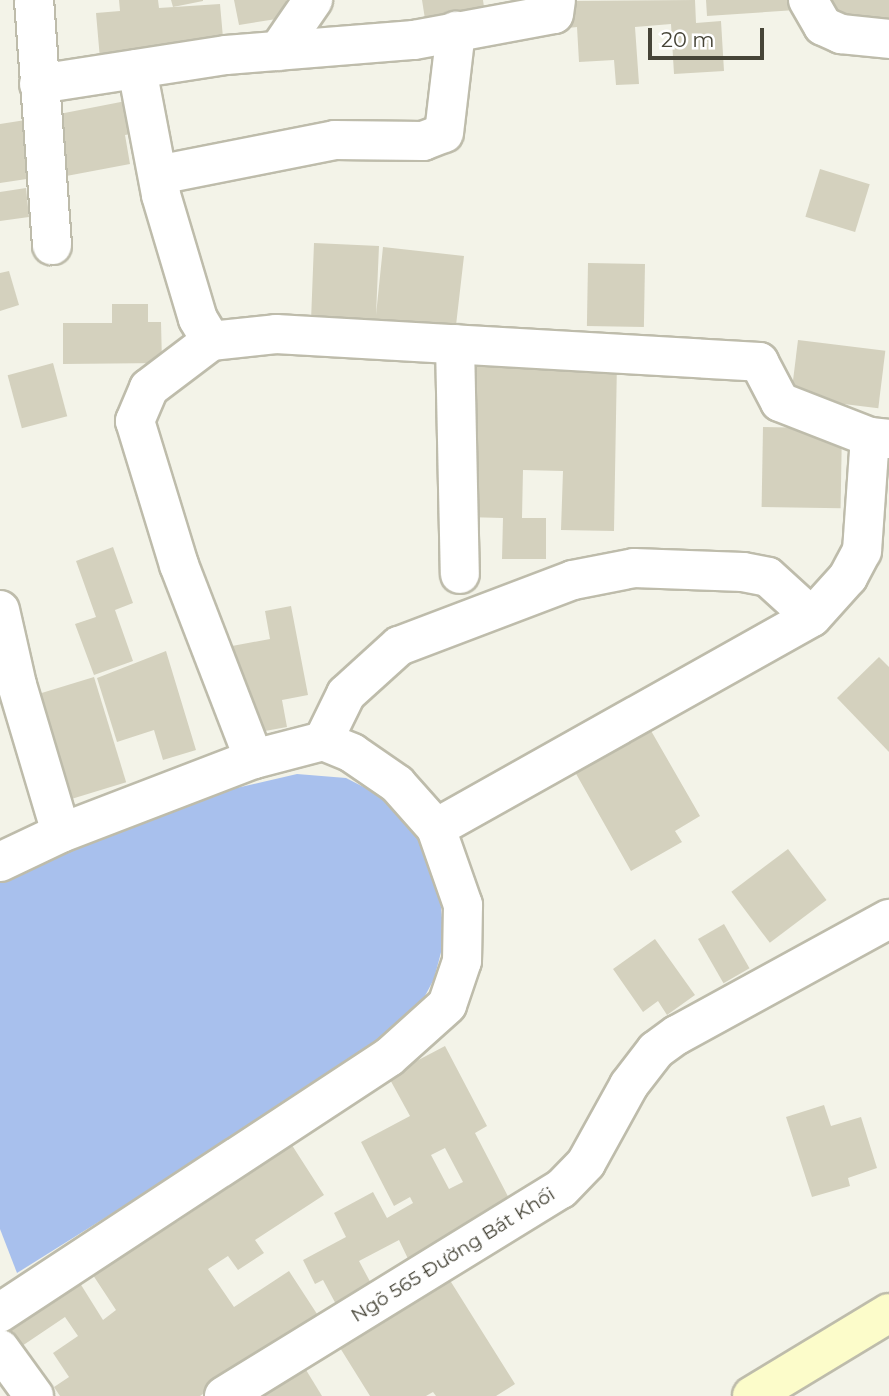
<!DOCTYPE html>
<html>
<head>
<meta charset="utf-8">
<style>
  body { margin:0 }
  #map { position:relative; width:889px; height:1396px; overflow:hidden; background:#f3f3e8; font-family:Montserrat,sans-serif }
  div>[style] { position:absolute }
  .water>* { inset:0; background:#a8c0ed }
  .building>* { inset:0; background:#d4d1be; transform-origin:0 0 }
  .roads { filter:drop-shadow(2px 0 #bebcab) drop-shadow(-2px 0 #bebcab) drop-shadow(0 2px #bebcab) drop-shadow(0 -2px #bebcab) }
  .street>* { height:38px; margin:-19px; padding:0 19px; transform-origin:19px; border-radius:19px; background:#fff }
  .secondary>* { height:38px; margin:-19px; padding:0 19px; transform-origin:19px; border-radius:19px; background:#fcfcca }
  span { translate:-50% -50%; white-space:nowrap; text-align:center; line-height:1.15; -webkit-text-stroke:7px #fff; paint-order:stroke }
  .street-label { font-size:19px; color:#464437 }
  .scale { position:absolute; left:648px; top:28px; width:116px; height:32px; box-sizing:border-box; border:4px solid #464437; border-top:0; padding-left:9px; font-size:21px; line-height:24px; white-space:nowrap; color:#464437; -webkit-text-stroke:5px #fff; paint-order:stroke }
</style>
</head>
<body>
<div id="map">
  <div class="water">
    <i style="clip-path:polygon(297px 774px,346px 778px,391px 801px,423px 845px,440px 896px,444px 941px,434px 979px,418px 1009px,370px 1052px,17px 1273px,0 1229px,0 882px,101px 831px,210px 794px)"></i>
  </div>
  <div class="building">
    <i style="clip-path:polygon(119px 0,158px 0,159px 8px,220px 4px,224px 49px,100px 59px,96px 13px,120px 11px)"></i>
    <i style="clip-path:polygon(171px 0,203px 0,203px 1px,173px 7px)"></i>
    <i style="clip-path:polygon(234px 0,286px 0,289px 17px,239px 25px)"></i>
    <i style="clip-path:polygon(422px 0,483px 0,486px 22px,427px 32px)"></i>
    <i style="clip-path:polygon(695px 0,696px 23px,721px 21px,724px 71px,674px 74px,671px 24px,635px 27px,639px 84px,616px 85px,614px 60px,579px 62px,577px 27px,568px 28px,566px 1px)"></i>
    <i style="clip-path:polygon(706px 0,795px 0,796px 10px,707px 16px)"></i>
    <i style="clip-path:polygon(818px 0,889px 0,889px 22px,841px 17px)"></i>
    <i style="clip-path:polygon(131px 100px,137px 133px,125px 135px,130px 164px,61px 177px,49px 116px)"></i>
    <i style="clip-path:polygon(32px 119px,40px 177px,0 183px,0 124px)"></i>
    <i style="left:820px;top:169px;width:52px;height:50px;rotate:17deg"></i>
    <i style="clip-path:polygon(26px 188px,29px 217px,0 221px,0 192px)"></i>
    <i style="clip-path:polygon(314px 243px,379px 246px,376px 315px,383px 247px,464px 256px,455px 334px,311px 321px)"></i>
    <i style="left:588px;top:263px;width:57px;height:63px;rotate:1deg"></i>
    <i style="clip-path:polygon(9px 271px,19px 305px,0 311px,0 273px)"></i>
    <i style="clip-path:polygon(112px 304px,148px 304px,148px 322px,161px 322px,162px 363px,63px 364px,63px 323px,112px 323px)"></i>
    <i style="left:798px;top:340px;width:88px;height:58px;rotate:7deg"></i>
    <i style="clip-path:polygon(467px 358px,617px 361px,614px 531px,561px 530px,563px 471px,523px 470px,522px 518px,546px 518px,546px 559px,502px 559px,503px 518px,465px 517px)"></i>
    <i style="left:53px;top:363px;width:55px;height:47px;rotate:75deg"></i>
    <i style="left:763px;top:427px;width:79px;height:80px;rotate:1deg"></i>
    <i style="clip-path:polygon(113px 547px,133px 603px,115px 610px,133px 661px,94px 675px,75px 624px,96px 617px,76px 561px)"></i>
    <i style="clip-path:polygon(291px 606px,308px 695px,282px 700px,287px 727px,249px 734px,232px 646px,270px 639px,265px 611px)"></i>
    <i style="clip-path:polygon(166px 651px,196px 750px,163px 760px,154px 730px,117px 742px,97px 678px)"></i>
    <i style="clip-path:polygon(879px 657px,889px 667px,889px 752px,837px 698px)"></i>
    <i style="left:94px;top:677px;width:110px;height:71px;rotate:73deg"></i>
    <i style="clip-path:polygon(650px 729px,700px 816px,675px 831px,682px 842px,631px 871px,575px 772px)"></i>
    <i style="left:788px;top:849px;width:64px;height:71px;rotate:53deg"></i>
    <i style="left:724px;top:924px;width:51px;height:30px;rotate:60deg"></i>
    <i style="clip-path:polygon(655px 939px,695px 995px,667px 1015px,658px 1001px,643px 1012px,613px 969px)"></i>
    <i style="clip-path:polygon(evenodd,445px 1046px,487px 1126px,475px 1133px,514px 1208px,410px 1263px,399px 1240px,359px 1261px,374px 1289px,338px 1308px,323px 1280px,315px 1284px,303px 1260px,346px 1237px,334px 1213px,373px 1192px,387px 1218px,413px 1203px,410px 1197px,394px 1206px,361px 1142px,410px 1116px,388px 1076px,445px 1046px,445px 1148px,463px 1182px,449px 1189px,431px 1155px,445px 1148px)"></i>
    <i style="clip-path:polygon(824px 1105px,831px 1126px,861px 1117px,877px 1168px,848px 1178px,850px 1186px,812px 1197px,786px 1117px)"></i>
    <i style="clip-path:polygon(288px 1139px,324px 1195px,255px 1240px,264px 1253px,238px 1270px,228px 1256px,208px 1269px,234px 1307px,289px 1271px,319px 1317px,200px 1396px,60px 1396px,54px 1387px,69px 1377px,53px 1353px,78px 1336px,65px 1317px,19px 1348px,0 1320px,73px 1272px,103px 1320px,116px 1310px,87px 1266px,170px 1211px,177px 1222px,223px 1191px,219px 1185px)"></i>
    <i style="clip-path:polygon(446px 1274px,515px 1384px,496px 1396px,436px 1396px,433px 1392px,426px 1396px,370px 1396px,337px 1343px)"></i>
    <i style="clip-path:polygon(303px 1365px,322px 1396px,253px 1396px)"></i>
  </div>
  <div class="roads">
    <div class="street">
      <i style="left:34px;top:0;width:246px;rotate:85.8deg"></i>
      <i style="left:808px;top:0;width:30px;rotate:60deg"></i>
      <i style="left:823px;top:26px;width:20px;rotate:24deg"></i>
      <i style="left:841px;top:34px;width:48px;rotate:5.9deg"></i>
      <i style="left:278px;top:51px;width:62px;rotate:-55.5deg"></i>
      <i style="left:137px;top:69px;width:128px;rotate:79.2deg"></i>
      <i style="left:161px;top:195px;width:129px;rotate:73.4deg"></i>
      <i style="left:198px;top:319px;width:26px;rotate:59deg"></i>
      <i style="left:211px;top:341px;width:78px;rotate:142.8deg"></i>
      <i style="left:149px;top:388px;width:36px;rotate:113deg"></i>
      <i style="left:135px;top:421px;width:151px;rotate:73deg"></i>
      <i style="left:179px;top:565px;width:208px;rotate:68.9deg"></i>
      <i style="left:39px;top:84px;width:189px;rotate:-8.8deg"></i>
      <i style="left:226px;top:55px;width:189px;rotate:-4.6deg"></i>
      <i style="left:414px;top:40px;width:142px;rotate:-10.5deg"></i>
      <i style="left:554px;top:14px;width:14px;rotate:-82deg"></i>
      <i style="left:158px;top:175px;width:180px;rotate:-11.2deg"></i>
      <i style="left:335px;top:140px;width:88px;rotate:0.7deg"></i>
      <i style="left:423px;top:141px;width:22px;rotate:-21deg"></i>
      <i style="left:444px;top:133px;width:103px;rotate:-83.3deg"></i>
      <i style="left:211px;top:341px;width:65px;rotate:-6.1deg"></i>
      <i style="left:276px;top:334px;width:484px;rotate:3.3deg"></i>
      <i style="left:759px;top:362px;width:45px;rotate:62.3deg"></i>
      <i style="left:780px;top:402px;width:97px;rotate:21.3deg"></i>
      <i style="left:870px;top:437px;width:19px;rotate:6deg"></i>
      <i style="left:455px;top:344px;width:230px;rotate:88.8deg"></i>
      <i style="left:0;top:610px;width:77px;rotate:77.2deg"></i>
      <i style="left:17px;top:685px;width:154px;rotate:73.4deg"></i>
      <i style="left:323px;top:741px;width:52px;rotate:-63.9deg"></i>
      <i style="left:346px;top:694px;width:72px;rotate:-42.2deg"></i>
      <i style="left:399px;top:646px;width:186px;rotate:-20.8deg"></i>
      <i style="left:573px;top:580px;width:62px;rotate:-11.1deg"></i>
      <i style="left:634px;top:568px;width:109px;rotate:2.1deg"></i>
      <i style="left:743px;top:572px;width:25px;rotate:11deg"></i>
      <i style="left:768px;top:577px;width:59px;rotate:42.3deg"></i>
      <i style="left:436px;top:828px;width:431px;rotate:-29.3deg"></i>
      <i style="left:812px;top:617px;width:54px;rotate:-48deg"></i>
      <i style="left:848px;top:577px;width:30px;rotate:-62deg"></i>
      <i style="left:862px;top:551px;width:114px;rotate:-86deg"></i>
      <i style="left:0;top:862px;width:68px;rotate:-25.4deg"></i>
      <i style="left:61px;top:833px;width:207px;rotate:-21deg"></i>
      <i style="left:254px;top:759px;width:71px;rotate:-14.6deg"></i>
      <i style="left:323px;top:741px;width:31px;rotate:22deg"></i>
      <i style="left:352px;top:753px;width:55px;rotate:34.6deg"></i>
      <i style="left:397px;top:784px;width:59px;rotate:48.4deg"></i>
      <i style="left:436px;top:828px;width:82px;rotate:70.7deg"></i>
      <i style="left:463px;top:905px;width:56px;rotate:91deg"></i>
      <i style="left:462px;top:961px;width:46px;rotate:108.8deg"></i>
      <i style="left:447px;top:1005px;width:78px;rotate:138.1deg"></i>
      <i style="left:389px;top:1057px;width:466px;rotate:146.7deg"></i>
      <i style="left:0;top:1349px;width:58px;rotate:54.1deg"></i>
      <i style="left:224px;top:1396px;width:395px;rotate:-31.6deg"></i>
      <i style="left:561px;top:1189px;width:36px;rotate:-46deg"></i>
      <i style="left:586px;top:1163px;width:89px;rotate:-61.1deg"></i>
      <i style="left:629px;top:1085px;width:44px;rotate:-52.4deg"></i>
      <i style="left:656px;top:1050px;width:26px;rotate:-36deg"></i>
      <i style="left:677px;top:1035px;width:242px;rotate:-28.7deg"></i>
    </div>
    <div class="secondary">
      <i style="left:752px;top:1396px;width:160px;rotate:-31.2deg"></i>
    </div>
  </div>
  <div class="street-label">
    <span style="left:453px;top:1255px;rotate:-32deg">Ngõ 565 Đường Bát Khối</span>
  </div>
  <div class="scale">20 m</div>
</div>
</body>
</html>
